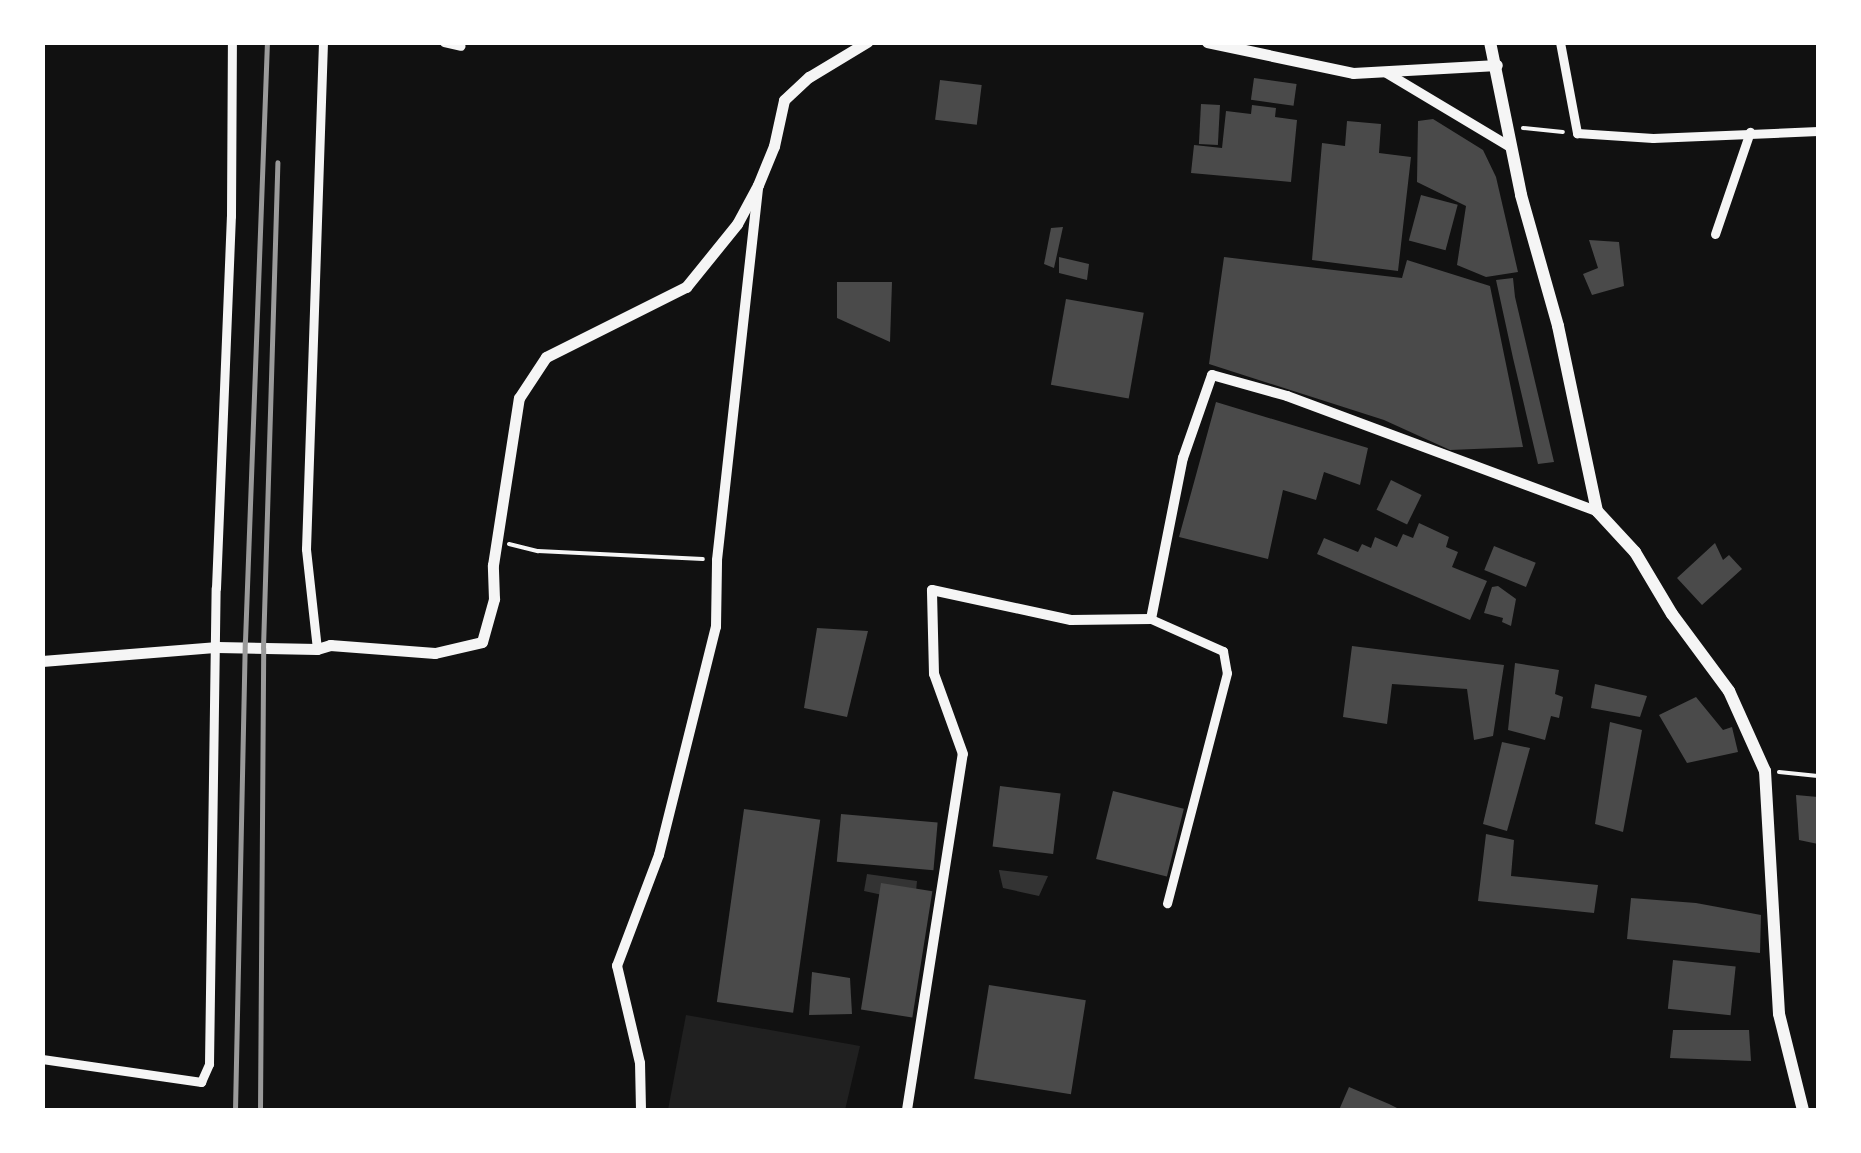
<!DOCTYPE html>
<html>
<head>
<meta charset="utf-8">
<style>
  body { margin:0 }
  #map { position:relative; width:1861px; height:1153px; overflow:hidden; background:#111; font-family:"Varela Round",sans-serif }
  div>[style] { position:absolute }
  .green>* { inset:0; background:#202020 }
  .water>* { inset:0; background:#333 }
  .building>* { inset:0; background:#4a4a4a; transform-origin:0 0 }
  .path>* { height:4px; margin:-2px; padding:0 2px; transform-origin:2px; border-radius:2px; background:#f5f5f5 }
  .minor>* { height:9px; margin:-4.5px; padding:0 4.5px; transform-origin:4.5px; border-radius:4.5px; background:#f5f5f5 }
  .tertiary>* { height:10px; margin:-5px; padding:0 5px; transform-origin:5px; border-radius:5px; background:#f5f5f5 }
  .secondary>* { height:11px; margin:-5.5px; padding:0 5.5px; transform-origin:5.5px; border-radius:5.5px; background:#f5f5f5 }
  .primary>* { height:12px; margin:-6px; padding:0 6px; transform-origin:6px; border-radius:6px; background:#f5f5f5 }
  .rail>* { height:5px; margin:-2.5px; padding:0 2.5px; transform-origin:2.5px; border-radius:2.5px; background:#9a9a9a }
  span { translate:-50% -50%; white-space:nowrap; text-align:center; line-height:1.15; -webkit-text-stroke:8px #fff; paint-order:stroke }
  .frame { position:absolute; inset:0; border:45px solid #fff; pointer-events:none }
</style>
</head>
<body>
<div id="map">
  <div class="green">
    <i style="clip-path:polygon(686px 1015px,860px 1046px,845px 1110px,668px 1110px)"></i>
  </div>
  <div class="water">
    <i style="clip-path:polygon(999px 871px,999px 870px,1048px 876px,1039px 896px,1003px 888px)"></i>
    <i style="clip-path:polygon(867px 874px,917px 881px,915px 902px,864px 891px)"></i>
  </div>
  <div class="building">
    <i style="left:1254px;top:78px;width:43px;height:22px;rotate:8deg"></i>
    <i style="left:940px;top:80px;width:42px;height:40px;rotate:7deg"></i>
    <i style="left:1201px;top:104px;width:19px;height:40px;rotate:3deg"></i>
    <i style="clip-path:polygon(1252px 105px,1276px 108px,1275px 117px,1297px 120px,1291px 182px,1191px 173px,1194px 145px,1222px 148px,1226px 111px,1251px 114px)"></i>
    <i style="clip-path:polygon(1433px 119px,1483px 150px,1496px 177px,1518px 272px,1486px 277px,1457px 265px,1466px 206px,1417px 182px,1418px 121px)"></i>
    <i style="clip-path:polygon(1347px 121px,1381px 124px,1379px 153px,1411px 157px,1398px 271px,1312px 260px,1322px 143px,1345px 146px)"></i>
    <i style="left:1421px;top:195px;width:38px;height:47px;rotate:15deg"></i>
    <i style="clip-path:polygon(1063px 227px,1054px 268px,1044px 264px,1051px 228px)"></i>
    <i style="clip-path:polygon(1589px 240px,1619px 242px,1624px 286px,1592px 295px,1583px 274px,1598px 268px)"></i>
    <i style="clip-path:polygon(1059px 257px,1089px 264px,1087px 280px,1059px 273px)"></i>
    <i style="clip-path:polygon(1224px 257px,1402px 278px,1407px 260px,1490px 286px,1523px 447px,1450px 450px,1384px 420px,1209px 364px)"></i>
    <i style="clip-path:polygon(1513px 278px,1515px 297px,1554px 462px,1538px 464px,1513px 358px,1496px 280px)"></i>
    <i style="clip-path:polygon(837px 282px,892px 282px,890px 342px,837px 318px)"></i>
    <i style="left:1066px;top:299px;width:79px;height:87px;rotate:10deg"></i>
    <i style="clip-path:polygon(1216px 402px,1368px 448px,1360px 485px,1324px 472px,1316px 500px,1283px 490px,1268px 559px,1179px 537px)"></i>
    <i style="left:1391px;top:480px;width:34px;height:33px;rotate:26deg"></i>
    <i style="clip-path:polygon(1419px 523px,1449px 537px,1446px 547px,1458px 552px,1452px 567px,1487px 581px,1470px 620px,1317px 554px,1324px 538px,1358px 552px,1362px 544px,1371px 548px,1375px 537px,1397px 547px,1403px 534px,1413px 538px)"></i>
    <i style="clip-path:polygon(1715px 543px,1723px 560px,1729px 555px,1742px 569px,1702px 605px,1677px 578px)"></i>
    <i style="left:1494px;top:546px;width:45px;height:26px;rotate:22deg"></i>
    <i style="clip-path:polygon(1498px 586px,1516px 599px,1511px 626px,1502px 622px,1503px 618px,1484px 613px,1492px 587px)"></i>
    <i style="clip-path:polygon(817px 628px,868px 631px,847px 717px,804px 708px)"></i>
    <i style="clip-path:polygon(1352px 646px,1504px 665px,1493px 736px,1474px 740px,1467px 689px,1392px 684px,1387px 724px,1343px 717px)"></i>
    <i style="clip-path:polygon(1515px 663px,1559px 670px,1555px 694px,1563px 697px,1559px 718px,1551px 716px,1545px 740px,1508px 730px)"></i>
    <i style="clip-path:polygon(1595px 684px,1647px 696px,1640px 717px,1591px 708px)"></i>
    <i style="clip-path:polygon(1696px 697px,1723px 730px,1732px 727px,1738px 752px,1687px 763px,1659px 715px)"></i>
    <i style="clip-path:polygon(1610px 722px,1642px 730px,1623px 832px,1595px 824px)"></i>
    <i style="clip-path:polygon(1502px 742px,1530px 748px,1507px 831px,1483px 824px)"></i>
    <i style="left:1000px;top:786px;width:61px;height:61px;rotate:7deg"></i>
    <i style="left:1113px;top:791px;width:73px;height:70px;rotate:14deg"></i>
    <i style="clip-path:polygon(1796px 795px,1818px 797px,1818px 844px,1799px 840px)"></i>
    <i style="left:744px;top:809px;width:77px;height:195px;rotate:8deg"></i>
    <i style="left:841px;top:814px;width:97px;height:48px;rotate:5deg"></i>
    <i style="clip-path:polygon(1486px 834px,1514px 840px,1511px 876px,1598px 885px,1594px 913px,1478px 901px)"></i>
    <i style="left:881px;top:883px;width:52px;height:128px;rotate:9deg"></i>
    <i style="clip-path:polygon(1631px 898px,1696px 903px,1761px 915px,1760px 953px,1627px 939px)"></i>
    <i style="left:1673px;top:960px;width:63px;height:49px;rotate:6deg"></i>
    <i style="clip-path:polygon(812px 972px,850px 978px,852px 1014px,809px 1015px)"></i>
    <i style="left:989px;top:985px;width:98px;height:95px;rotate:9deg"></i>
    <i style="clip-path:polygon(1673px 1030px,1749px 1030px,1751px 1061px,1670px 1058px)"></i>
    <i style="clip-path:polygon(1349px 1087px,1389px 1104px,1401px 1110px,1339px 1110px)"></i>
  </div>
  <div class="path">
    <i style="left:1523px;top:128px;width:40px;rotate:5.7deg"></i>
    <i style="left:509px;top:544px;width:30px;rotate:14deg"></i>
    <i style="left:538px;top:551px;width:165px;rotate:2.8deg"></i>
    <i style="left:1779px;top:772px;width:39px;rotate:6deg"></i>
  </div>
  <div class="minor">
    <i style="left:444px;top:42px;width:17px;rotate:13deg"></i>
    <i style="left:1560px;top:42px;width:93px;rotate:79.4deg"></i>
    <i style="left:1577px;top:133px;width:76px;rotate:3.8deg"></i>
    <i style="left:1653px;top:138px;width:165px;rotate:-2.4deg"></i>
    <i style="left:1715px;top:234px;width:108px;rotate:-71.1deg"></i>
    <i style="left:1151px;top:619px;width:79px;rotate:24deg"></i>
    <i style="left:1223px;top:651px;width:22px;rotate:80deg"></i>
    <i style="left:1227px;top:673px;width:238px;rotate:104.6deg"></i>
    <i style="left:317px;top:649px;width:101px;rotate:-96.3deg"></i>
    <i style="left:306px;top:549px;width:507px;rotate:-88.08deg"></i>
    <i style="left:42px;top:1059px;width:161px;rotate:8.2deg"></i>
    <i style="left:201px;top:1082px;width:20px;rotate:-66deg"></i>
    <i style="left:209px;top:1064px;width:476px;rotate:-89.2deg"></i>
    <i style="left:216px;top:588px;width:372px;rotate:-87.7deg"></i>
    <i style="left:231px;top:216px;width:174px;rotate:-89.7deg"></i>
  </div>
  <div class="tertiary">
    <i style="left:1385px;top:72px;width:148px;rotate:30.9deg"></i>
    <i style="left:641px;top:1110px;width:47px;rotate:-91.2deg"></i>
    <i style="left:640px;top:1063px;width:100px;rotate:-103.3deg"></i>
    <i style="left:617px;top:966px;width:119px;rotate:-69.3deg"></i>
    <i style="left:659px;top:855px;width:235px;rotate:-76deg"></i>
    <i style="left:716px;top:627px;width:67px;rotate:-89.1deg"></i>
    <i style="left:717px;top:560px;width:376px;rotate:-83.7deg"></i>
    <i style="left:907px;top:1110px;width:360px;rotate:-81.1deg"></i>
    <i style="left:963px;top:754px;width:85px;rotate:-109.9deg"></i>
    <i style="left:934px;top:674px;width:84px;rotate:-91.4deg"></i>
    <i style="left:932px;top:590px;width:142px;rotate:12.2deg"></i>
    <i style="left:1071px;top:620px;width:80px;rotate:-0.7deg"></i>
    <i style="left:1151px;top:619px;width:164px;rotate:-78.8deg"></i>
    <i style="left:1183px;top:458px;width:88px;rotate:-70.7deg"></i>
    <i style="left:1212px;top:375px;width:78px;rotate:15.6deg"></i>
    <i style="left:1287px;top:396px;width:331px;rotate:20.4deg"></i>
  </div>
  <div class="secondary">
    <i style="left:1207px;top:42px;width:149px;rotate:12deg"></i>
    <i style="left:1353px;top:73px;width:144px;rotate:-3.2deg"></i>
    <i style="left:42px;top:661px;width:176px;rotate:-4.6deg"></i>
    <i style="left:217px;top:647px;width:100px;rotate:1.1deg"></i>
    <i style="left:317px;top:649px;width:14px;rotate:-17deg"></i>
    <i style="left:330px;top:645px;width:105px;rotate:4.4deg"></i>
    <i style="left:435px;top:653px;width:48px;rotate:-13.2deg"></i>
    <i style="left:482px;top:642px;width:45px;rotate:-74.4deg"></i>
    <i style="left:494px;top:599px;width:34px;rotate:-92deg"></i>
    <i style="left:493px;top:565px;width:169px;rotate:-81.2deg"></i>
    <i style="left:519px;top:398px;width:49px;rotate:-56.6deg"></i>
    <i style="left:546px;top:357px;width:157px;rotate:-26.6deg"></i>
    <i style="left:686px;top:287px;width:81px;rotate:-51deg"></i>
    <i style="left:737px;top:224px;width:44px;rotate:-61.7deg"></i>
    <i style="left:758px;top:185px;width:42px;rotate:-67.7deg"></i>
    <i style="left:774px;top:146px;width:47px;rotate:-77.7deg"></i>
    <i style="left:784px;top:100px;width:34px;rotate:-43deg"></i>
    <i style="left:809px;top:77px;width:68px;rotate:-31.1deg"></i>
  </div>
  <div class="primary">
    <i style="left:1490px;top:42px;width:156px;rotate:78.5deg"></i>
    <i style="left:1521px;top:195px;width:136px;rotate:74.2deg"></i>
    <i style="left:1558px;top:326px;width:189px;rotate:78.1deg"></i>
    <i style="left:1597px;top:511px;width:56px;rotate:47.2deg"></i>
    <i style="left:1635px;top:552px;width:72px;rotate:59.2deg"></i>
    <i style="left:1672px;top:614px;width:96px;rotate:53.5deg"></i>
    <i style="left:1729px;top:691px;width:88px;rotate:65.8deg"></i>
    <i style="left:1765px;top:771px;width:243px;rotate:86.7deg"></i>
    <i style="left:1779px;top:1014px;width:99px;rotate:76deg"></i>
  </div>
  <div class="rail">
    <i style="left:235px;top:1110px;width:469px;rotate:-88.8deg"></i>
    <i style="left:245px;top:641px;width:599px;rotate:-87.9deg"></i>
    <i style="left:260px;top:1110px;width:462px;rotate:-89.6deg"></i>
    <i style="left:263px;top:648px;width:486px;rotate:-88.3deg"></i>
  </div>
  <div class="frame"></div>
</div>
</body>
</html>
